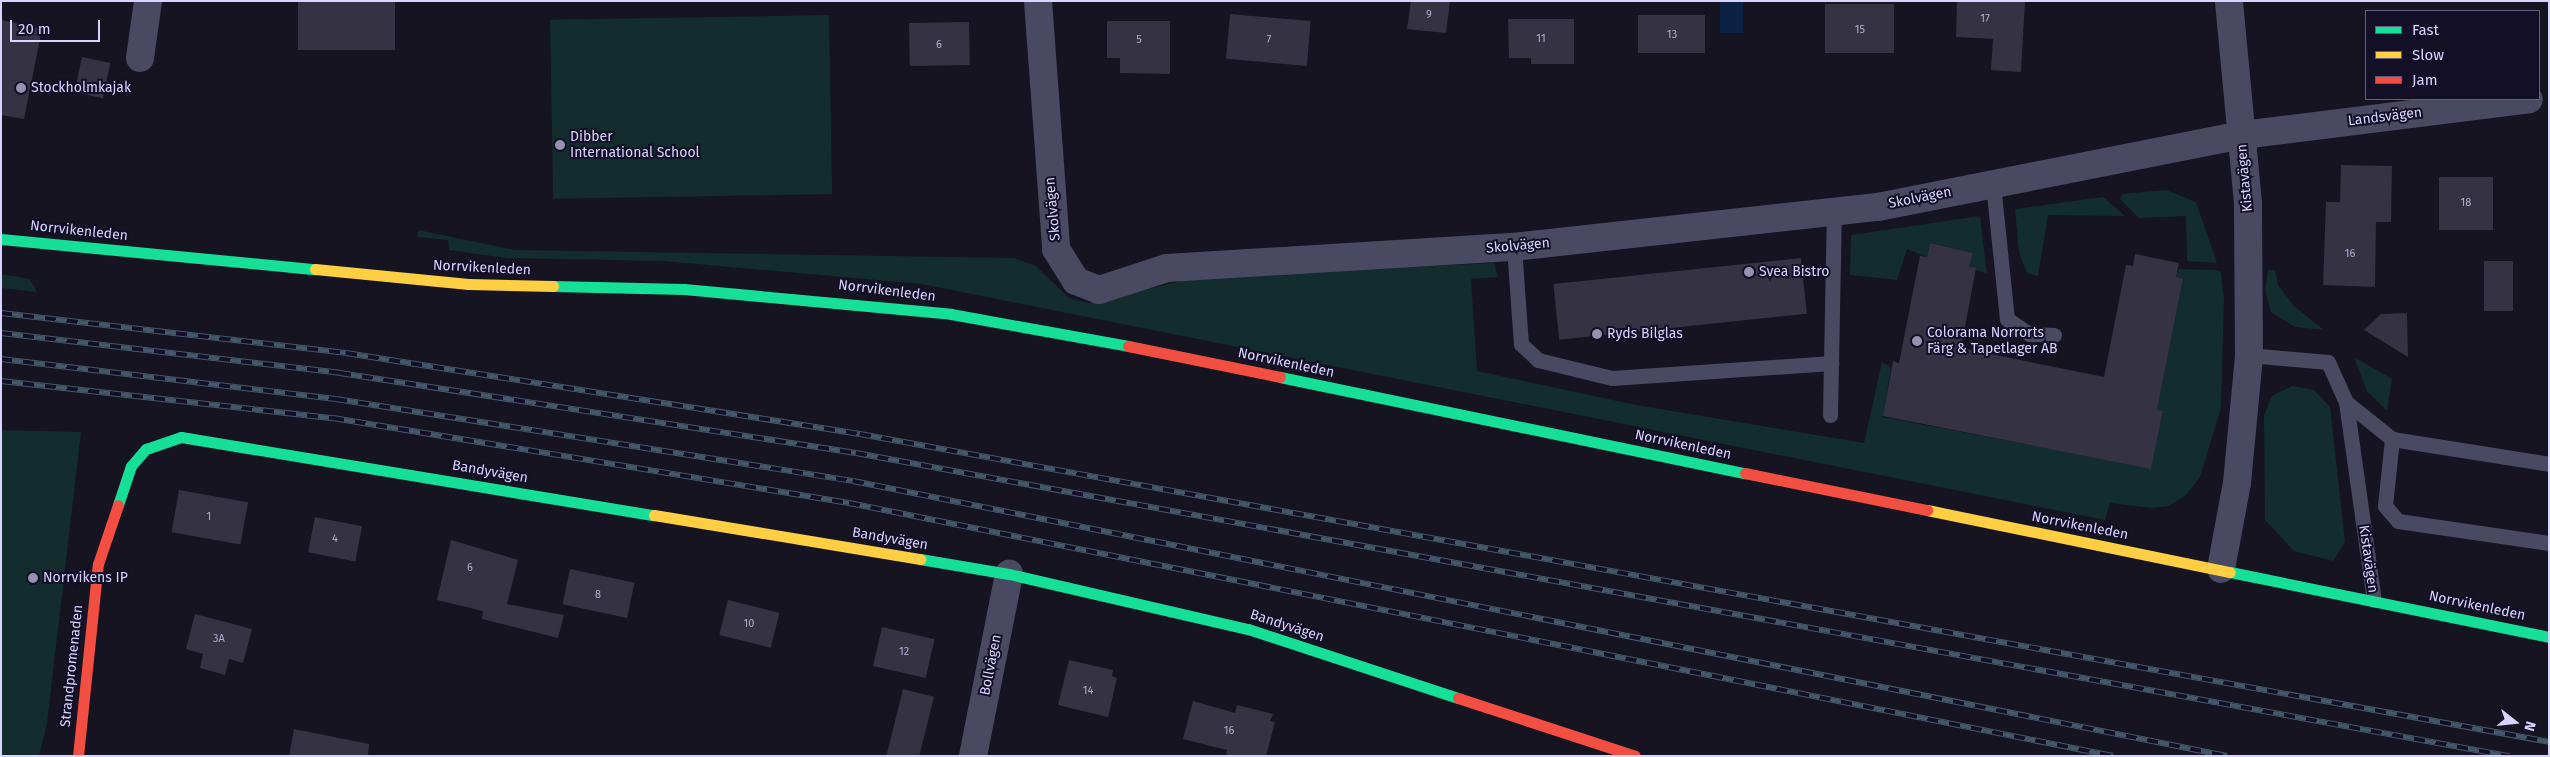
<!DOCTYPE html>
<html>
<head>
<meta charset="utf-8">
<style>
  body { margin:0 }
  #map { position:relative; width:2550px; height:757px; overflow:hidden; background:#161421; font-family:"Fira Sans",sans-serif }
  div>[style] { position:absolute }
  .green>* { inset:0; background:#132c2d; transform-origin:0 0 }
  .water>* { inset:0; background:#0d2144; transform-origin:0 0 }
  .building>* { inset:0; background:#343243; transform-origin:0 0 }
  .lane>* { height:15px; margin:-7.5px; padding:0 7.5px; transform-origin:7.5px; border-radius:7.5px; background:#4a4962 }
  .street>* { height:28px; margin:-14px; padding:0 14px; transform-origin:14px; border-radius:14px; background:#4a4962 }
  .fast>* { height:11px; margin:-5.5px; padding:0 5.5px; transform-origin:5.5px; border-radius:5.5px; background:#16e098 }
  .slow>* { height:11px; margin:-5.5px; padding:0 5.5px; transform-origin:5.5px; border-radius:5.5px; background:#ffcf43 }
  .jam>* { height:11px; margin:-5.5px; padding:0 5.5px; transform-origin:5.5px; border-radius:5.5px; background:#f24e42 }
  .rail>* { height:5.5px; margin-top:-2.75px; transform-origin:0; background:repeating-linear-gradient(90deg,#130f26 0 11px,#43596b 0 22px); box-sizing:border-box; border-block:1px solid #43596b }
  .dots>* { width:14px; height:14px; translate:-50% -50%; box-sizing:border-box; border:2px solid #130f26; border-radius:50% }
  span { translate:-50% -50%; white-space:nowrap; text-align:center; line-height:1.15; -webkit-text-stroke:4px #130f26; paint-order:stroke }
  .number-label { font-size:11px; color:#b0acd0 }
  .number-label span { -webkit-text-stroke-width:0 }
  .poi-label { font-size:14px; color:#d9d4ff }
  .left { translate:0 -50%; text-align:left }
  .street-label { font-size:14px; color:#d9d4ff }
  .frame { position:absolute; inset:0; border:2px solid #d9d4ff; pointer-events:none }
  .legend { position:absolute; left:2365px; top:10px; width:175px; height:90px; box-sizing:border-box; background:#130f26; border:1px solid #625e7d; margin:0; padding:6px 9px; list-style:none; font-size:15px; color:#d9d4ff }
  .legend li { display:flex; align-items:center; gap:10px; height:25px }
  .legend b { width:25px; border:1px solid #625e7d }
  .north { position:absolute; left:2490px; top:697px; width:50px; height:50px; -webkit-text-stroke:4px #130f26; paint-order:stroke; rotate:106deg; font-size:14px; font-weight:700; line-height:20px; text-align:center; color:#d9d4ff }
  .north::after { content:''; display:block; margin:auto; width:18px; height:22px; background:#d9d4ff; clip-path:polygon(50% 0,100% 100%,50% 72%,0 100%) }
  .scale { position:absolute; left:10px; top:20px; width:90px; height:22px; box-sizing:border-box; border:2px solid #d9d4ff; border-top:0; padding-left:6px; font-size:15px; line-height:18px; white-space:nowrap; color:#d9d4ff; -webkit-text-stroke:4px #130f26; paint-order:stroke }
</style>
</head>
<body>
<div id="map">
  <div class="green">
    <i style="left:829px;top:15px;width:179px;height:279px;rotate:89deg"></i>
    <i style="clip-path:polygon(2166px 190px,2196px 202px,2217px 263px,2187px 261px,2186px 216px,2139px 218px,2120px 199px,2122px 194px)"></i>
    <i style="clip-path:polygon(2103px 197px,2125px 216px,2048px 215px,2038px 276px,2027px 273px,2019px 252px,2015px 209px)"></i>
    <i style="clip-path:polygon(1980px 216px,1987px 274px,1969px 267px,1973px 253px,1930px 243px,1927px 257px,1907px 249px,1897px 280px,1850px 275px,1851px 235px)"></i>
    <i style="clip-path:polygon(418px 230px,515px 250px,1014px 258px,1036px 266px,1069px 298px,1089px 303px,1198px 277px,1494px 263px,1498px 277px,1471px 279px,1477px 371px,1636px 405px,1864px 443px,1882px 362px,1891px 367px,1883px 417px,2151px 468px,2163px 412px,2157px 410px,2183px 279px,2176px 277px,2179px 269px,2215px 270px,2221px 272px,2224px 299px,2221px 408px,2200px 477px,2186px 495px,2169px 506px,2152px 508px,2110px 503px,2105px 520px,922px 284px,664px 261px,506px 258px,449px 250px,448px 240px,417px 237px)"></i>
    <i style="clip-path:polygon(2268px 270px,2275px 270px,2278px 285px,2294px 306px,2324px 330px,2295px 327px,2271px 312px,2265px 291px)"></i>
    <i style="clip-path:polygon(1px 274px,30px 279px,37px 292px,1px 288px)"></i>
    <i style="clip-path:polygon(2354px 357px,2392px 379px,2387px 411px,2367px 391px)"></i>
    <i style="clip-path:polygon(2292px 386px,2314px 390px,2330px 407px,2345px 542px,2333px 561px,2294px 551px,2265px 520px,2264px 415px,2272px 396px)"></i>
    <i style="clip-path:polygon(1px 430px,81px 432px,47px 723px,39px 756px,1px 756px)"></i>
  </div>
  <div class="water">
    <i style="left:1720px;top:1px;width:23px;height:32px"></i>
  </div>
  <div class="building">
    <i style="left:298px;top:1px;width:97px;height:49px"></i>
    <i style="clip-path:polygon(1411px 1px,1450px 1px,1446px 33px,1407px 29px)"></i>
    <i style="clip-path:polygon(1957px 1px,2025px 1px,2021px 72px,1991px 70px,1993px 39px,1956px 37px)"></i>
    <i style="left:1894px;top:4px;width:49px;height:69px;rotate:90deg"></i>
    <i style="left:1230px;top:14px;width:81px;height:45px;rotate:5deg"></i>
    <i style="left:1705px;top:15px;width:38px;height:67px;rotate:90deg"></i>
    <i style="clip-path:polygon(1508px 19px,1574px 19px,1574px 64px,1531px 64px,1531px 58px,1509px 58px)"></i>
    <i style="clip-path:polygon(1px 20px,42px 29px,24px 119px,1px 115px)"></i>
    <i style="clip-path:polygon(1107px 21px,1170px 21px,1170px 74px,1120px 73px,1120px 58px,1107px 58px)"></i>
    <i style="left:969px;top:22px;width:43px;height:60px;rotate:89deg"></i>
    <i style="left:82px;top:57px;width:29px;height:36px;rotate:12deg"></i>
    <i style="clip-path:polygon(2341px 165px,2392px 166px,2391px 222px,2376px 222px,2375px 287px,2323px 285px,2326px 202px,2340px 202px)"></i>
    <i style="left:2439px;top:177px;width:54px;height:53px"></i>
    <i style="clip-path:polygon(1930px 243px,1973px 253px,1969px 267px,1976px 268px,1961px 348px,2104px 377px,2126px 265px,2133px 266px,2135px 254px,2179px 263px,2176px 277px,2183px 279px,2157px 410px,2163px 411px,2151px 469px,1883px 416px,1893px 361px,1899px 363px,1920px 256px,1927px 257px)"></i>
    <i style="left:1801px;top:258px;width:56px;height:249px;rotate:84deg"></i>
    <i style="left:2484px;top:261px;width:29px;height:50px"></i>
    <i style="clip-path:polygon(2407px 313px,2408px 357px,2364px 330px,2381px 314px)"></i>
    <i style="left:179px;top:490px;width:70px;height:43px;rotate:10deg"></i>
    <i style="left:315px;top:517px;width:48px;height:36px;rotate:11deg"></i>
    <i style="clip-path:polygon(451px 540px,518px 560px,507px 604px,564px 615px,558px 638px,482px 619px,483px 611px,437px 600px)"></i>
    <i style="left:570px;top:569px;width:66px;height:36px;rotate:12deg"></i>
    <i style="left:728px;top:600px;width:53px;height:36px;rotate:14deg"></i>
    <i style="clip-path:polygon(195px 614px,252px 629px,243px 663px,229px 659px,225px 675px,200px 668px,203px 654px,186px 649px)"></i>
    <i style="left:882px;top:627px;width:54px;height:40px;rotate:13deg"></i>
    <i style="clip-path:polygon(1069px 660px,1113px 670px,1112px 676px,1117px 678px,1108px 717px,1058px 705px)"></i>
    <i style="left:903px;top:689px;width:32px;height:69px;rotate:14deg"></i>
    <i style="clip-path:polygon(1193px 701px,1235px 713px,1237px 705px,1273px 714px,1270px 721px,1275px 722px,1266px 756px,1226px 756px,1227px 750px,1183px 739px)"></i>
    <i style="clip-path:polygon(294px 729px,369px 744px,368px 756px,289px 756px)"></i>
  </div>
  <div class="lane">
    <i style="left:1993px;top:184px;width:136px;rotate:84.1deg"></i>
    <i style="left:2007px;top:319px;width:27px;rotate:34deg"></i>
    <i style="left:2029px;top:334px;width:25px;rotate:2deg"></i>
    <i style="left:1514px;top:247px;width:97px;rotate:85.9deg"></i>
    <i style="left:1521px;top:344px;width:23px;rotate:43deg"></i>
    <i style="left:1538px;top:360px;width:76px;rotate:13.7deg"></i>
    <i style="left:1612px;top:378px;width:220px;rotate:-3.9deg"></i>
    <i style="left:2249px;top:355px;width:79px;rotate:5.1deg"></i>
    <i style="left:2328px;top:362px;width:44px;rotate:65.8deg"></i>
    <i style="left:2346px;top:402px;width:200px;rotate:82deg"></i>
    <i style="left:2346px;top:402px;width:59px;rotate:38.8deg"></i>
    <i style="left:2392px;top:439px;width:159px;rotate:9deg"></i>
    <i style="left:1830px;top:415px;width:204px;rotate:-88.9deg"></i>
    <i style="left:2392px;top:439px;width:67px;rotate:96deg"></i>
    <i style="left:2385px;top:506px;width:20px;rotate:49deg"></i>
    <i style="left:2398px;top:521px;width:153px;rotate:8.3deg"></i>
  </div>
  <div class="street">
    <i style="left:1038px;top:1px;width:249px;rotate:85.8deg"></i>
    <i style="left:1056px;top:249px;width:38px;rotate:58deg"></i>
    <i style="left:1076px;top:281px;width:25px;rotate:21deg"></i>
    <i style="left:1099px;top:290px;width:71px;rotate:-17.9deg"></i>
    <i style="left:1167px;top:268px;width:348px;rotate:-3.5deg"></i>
    <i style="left:1514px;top:247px;width:366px;rotate:-6.3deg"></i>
    <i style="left:1878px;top:207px;width:371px;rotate:-11.2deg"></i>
    <i style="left:2242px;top:135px;width:289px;rotate:-7.1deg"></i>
    <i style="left:140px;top:58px;width:58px;rotate:-82deg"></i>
    <i style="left:2221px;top:569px;width:87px;rotate:-79.5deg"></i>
    <i style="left:2237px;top:483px;width:129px;rotate:-84.6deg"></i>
    <i style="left:2249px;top:355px;width:152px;rotate:-90.4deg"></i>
    <i style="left:2248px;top:203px;width:203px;rotate:-95.4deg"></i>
    <i style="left:973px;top:756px;width:186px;rotate:-78.8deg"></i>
  </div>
  <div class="fast">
    <i style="left:1px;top:239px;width:315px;rotate:5.5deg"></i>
    <i style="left:553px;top:286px;width:131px;rotate:1.3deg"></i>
    <i style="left:684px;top:289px;width:268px;rotate:5.3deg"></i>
    <i style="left:951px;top:314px;width:180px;rotate:10.2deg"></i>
    <i style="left:1280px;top:377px;width:475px;rotate:11.7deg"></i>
    <i style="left:118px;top:505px;width:41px;rotate:-71.6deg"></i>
    <i style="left:131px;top:466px;width:23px;rotate:-49deg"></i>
    <i style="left:146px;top:449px;width:37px;rotate:-19deg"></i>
    <i style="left:181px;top:437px;width:479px;rotate:9.4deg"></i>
    <i style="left:920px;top:559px;width:90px;rotate:9.6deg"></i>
    <i style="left:1009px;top:574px;width:245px;rotate:13deg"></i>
    <i style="left:1248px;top:629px;width:221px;rotate:18.2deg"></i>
    <i style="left:2230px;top:572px;width:326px;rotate:11.5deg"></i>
  </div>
  <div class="slow">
    <i style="left:315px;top:269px;width:154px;rotate:5.6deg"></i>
    <i style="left:468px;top:284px;width:85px;rotate:1.3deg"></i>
    <i style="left:1927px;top:510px;width:309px;rotate:11.6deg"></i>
    <i style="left:654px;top:515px;width:270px;rotate:9.4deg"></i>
  </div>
  <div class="jam">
    <i style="left:1128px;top:346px;width:155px;rotate:11.5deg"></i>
    <i style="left:1745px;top:473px;width:186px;rotate:11.5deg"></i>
    <i style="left:1458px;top:698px;width:186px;rotate:18.1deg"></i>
    <i style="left:78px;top:756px;width:193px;rotate:-84.1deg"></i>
    <i style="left:98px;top:564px;width:62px;rotate:-71.3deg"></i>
  </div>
  <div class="rail">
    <i style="left:1px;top:313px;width:347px;rotate:6.6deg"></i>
    <i style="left:346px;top:353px;width:520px;rotate:8.96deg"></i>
    <i style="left:860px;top:434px;width:1717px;rotate:10.33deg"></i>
    <i style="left:1px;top:333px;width:341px;rotate:6.7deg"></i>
    <i style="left:340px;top:373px;width:522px;rotate:8.81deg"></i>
    <i style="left:856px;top:453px;width:1681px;rotate:10.39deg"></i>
    <i style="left:1px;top:359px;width:337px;rotate:6.8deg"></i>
    <i style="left:336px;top:399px;width:523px;rotate:9.01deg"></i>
    <i style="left:853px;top:481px;width:1401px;rotate:11.32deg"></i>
    <i style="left:1px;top:381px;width:334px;rotate:6.4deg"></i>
    <i style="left:333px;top:418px;width:523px;rotate:9.35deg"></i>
    <i style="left:849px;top:503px;width:1289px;rotate:11.32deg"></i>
  </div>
  <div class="dots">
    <i style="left:21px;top:88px;background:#9591b1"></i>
    <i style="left:560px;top:145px;background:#9591b1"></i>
    <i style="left:1749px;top:272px;background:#9591b1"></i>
    <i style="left:1597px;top:334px;background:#9591b1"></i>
    <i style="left:1917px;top:341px;background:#9591b1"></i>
    <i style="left:33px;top:578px;background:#9591b1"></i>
  </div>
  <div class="number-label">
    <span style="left:1429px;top:15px">9</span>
    <span style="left:1985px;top:19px">17</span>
    <span style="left:1860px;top:30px">15</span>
    <span style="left:1672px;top:35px">13</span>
    <span style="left:1541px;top:39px">11</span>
    <span style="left:1139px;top:40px">5</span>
    <span style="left:1269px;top:40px">7</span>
    <span style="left:939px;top:45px">6</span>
    <span style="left:2466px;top:203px">18</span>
    <span style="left:2350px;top:254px">16</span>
    <span style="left:209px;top:517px">1</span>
    <span style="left:335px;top:539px">4</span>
    <span style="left:470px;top:568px">6</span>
    <span style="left:598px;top:595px">8</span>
    <span style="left:749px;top:624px">10</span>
    <span style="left:219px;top:639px">3A</span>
    <span style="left:904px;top:652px">12</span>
    <span style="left:1088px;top:691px">14</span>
    <span style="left:1229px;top:731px">16</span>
  </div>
  <div class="poi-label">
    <span class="left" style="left:31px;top:88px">Stockholmkajak</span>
    <span class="left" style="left:570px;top:145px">Dibber<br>International School</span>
    <span class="left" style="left:1759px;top:272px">Svea Bistro</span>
    <span class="left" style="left:1927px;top:341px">Colorama Norrorts<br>Färg &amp; Tapetlager AB</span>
    <span class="left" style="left:1607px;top:334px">Ryds Bilglas</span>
    <span class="left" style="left:43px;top:578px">Norrvikens IP</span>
  </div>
  <div class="street-label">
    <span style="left:2385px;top:117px;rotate:-7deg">Landsvägen</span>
    <span style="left:2245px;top:178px;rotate:-95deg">Kistavägen</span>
    <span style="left:1920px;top:198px;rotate:-11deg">Skolvägen</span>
    <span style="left:1053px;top:209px;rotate:-95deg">Skolvägen</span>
    <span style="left:79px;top:231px;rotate:6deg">Norrvikenleden</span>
    <span style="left:1518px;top:246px;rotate:-5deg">Skolvägen</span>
    <span style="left:482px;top:268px;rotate:3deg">Norrvikenleden</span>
    <span style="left:887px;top:291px;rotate:7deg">Norrvikenleden</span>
    <span style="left:1286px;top:363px;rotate:12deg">Norrvikenleden</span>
    <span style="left:1683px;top:445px;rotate:12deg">Norrvikenleden</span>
    <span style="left:490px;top:472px;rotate:10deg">Bandyvägen</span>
    <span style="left:2080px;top:526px;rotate:11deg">Norrvikenleden</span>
    <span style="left:890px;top:539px;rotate:10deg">Bandyvägen</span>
    <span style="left:2368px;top:559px;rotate:82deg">Kistavägen</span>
    <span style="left:2477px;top:606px;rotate:12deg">Norrvikenleden</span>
    <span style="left:1287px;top:626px;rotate:18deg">Bandyvägen</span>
    <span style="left:991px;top:665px;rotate:-79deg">Bollvägen</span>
    <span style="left:72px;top:666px;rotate:-84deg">Strandpromenaden</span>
  </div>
  <div class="frame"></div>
  <ul class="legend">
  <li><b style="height:6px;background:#16e098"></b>Fast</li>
  <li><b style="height:6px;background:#ffcf43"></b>Slow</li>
  <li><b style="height:6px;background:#f24e42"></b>Jam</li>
  </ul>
  <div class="north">N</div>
  <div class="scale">20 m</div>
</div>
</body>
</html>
